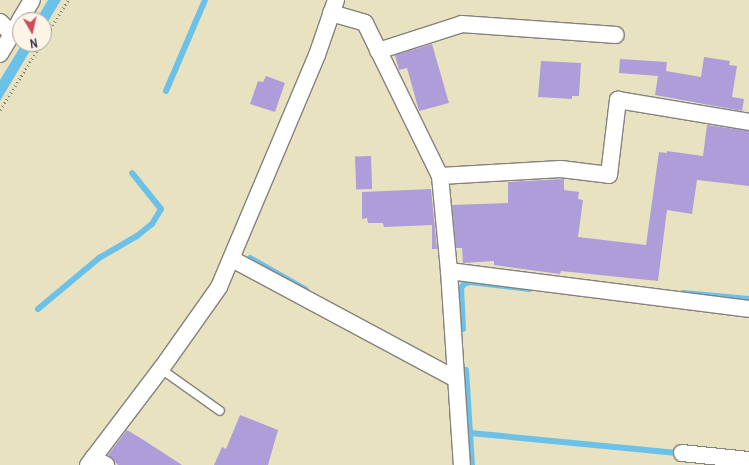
<!DOCTYPE html>
<html>
<head>
<meta charset="utf-8">
<style>
  body { margin:0 }
  #map { position:relative; width:749px; height:465px; overflow:hidden; background:#e8e2c0; font-family:Delius,sans-serif }
  div>[style] { position:absolute }
  .water>* { inset:0; background:#6bc1e8 }
  .stream>* { height:6px; margin:-3px; padding:0 3px; transform-origin:3px; border-radius:3px; background:#6bc1e8 }
  .building>* { inset:0; background:#af9dd9; transform-origin:0 0 }
  .path>* { height:2.5px; margin-top:-1.25px; transform-origin:0; background:repeating-linear-gradient(90deg,#85827e 0 1px,transparent 0 4px) }
  .roads { filter:drop-shadow(1px 0 #85827e) drop-shadow(-1px 0 #85827e) drop-shadow(0 1px #85827e) drop-shadow(0 -1px #85827e) }
  .service>* { height:8px; margin:-4px; padding:0 4px; transform-origin:4px; border-radius:4px; background:#fff }
  .minor>* { height:16px; margin:-8px; padding:0 8px; transform-origin:8px; border-radius:8px; background:#fff }
  span { translate:-50% -50%; white-space:nowrap; text-align:center; line-height:1.15; -webkit-text-stroke:3px #fcf5e5; paint-order:stroke }
  .north { position:absolute; left:12px; top:12px; width:40px; height:40px; box-sizing:border-box; background:#fcf5e5; border:1px solid #a5a1a1; border-radius:50%; rotate:171deg; font-size:11px; font-weight:700; line-height:16px; text-align:center; color:#22223b }
  .north::after { content:''; display:block; margin:auto; width:14px; height:18px; background:#d1495b; clip-path:polygon(50% 0,100% 100%,50% 72%,0 100%) }
</style>
</head>
<body>
<div id="map">
  <div class="water">
    <i style="clip-path:polygon(48px 0,61px 0,44px 28px,44px 20px,36px 20px)"></i>
    <i style="clip-path:polygon(22px 44px,34px 44px,0 101px,0 80px)"></i>
  </div>
  <div class="stream">
    <i style="left:166px;top:91px;width:99px;rotate:-66.8deg"></i>
    <i style="left:250px;top:258px;width:64px;rotate:29.7deg"></i>
    <i style="left:683px;top:293px;width:66px;rotate:5.2deg"></i>
    <i style="left:38px;top:309px;width:80px;rotate:-39.9deg"></i>
    <i style="left:99px;top:258px;width:44px;rotate:-30.1deg"></i>
    <i style="left:137px;top:236px;width:19px;rotate:-39deg"></i>
    <i style="left:152px;top:224px;width:17px;rotate:-59deg"></i>
    <i style="left:161px;top:209px;width:46px;rotate:-128.9deg"></i>
    <i style="left:463px;top:329px;width:41px;rotate:-92.8deg"></i>
    <i style="left:461px;top:288px;width:5px;rotate:-53deg"></i>
    <i style="left:464px;top:284px;width:6px;rotate:-18deg"></i>
    <i style="left:470px;top:282px;width:60px;rotate:6.7deg"></i>
    <i style="left:466px;top:370px;width:95px;rotate:86.4deg"></i>
    <i style="left:470px;top:433px;width:208px;rotate:5.5deg"></i>
  </div>
  <div class="building">
    <i style="clip-path:polygon(432px 44px,449px 103px,419px 111px,407px 68px,399px 70px,395px 55px)"></i>
    <i style="clip-path:polygon(704px 57px,730px 61px,729px 65px,737px 66px,732px 97px,744px 99px,742px 111px,655px 95px,658px 76px,619px 73px,620px 59px,667px 62px,666px 71px,701px 77px)"></i>
    <i style="clip-path:polygon(541px 61px,581px 63px,579px 96px,572px 96px,572px 99px,538px 97px)"></i>
    <i style="clip-path:polygon(266px 76px,285px 83px,275px 112px,250px 104px,258px 81px,263px 82px)"></i>
    <i style="clip-path:polygon(707px 125px,749px 131px,749px 186px,697px 180px,692px 214px,667px 210px,658px 281px,561px 271px,560px 274px,494px 265px,494px 261px,463px 263px,462px 248px,456px 248px,452px 205px,508px 203px,508px 182px,564px 179px,564px 190px,579px 192px,578px 199px,583px 200px,578px 237px,646px 245px,659px 152px,667px 153px,667px 151px,703px 156px)"></i>
    <i style="left:371px;top:156px;width:33px;height:16px;rotate:88deg"></i>
    <i style="clip-path:polygon(431px 189px,437px 249px,432px 249px,432px 225px,384px 227px,383px 223px,368px 223px,367px 218px,362px 219px,362px 192px)"></i>
    <i style="clip-path:polygon(240px 415px,278px 430px,268px 465px,214px 465px,222px 447px,226px 449px)"></i>
    <i style="clip-path:polygon(127px 430px,142px 439px,182px 465px,118px 465px,108px 455px)"></i>
  </div>
  <div class="path">
    <i style="left:44px;top:39px;width:46px;rotate:-58.4deg"></i>
    <i style="left:0;top:110px;width:78px;rotate:-58.2deg"></i>
  </div>
  <div class="roads">
    <div class="service">
      <i style="left:161px;top:369px;width:72px;rotate:35.4deg"></i>
    </div>
    <div class="minor">
      <i style="left:331px;top:13px;width:35px;rotate:16deg"></i>
      <i style="left:365px;top:23px;width:170px;rotate:63.9deg"></i>
      <i style="left:440px;top:176px;width:95px;rotate:84.6deg"></i>
      <i style="left:449px;top:271px;width:194px;rotate:86.2deg"></i>
      <i style="left:20px;top:20px;width:23px;rotate:-59deg"></i>
      <i style="left:0;top:22px;width:17px;rotate:45deg"></i>
      <i style="left:378px;top:51px;width:88px;rotate:-17.8deg"></i>
      <i style="left:462px;top:24px;width:154px;rotate:4.1deg"></i>
      <i style="left:0;top:54px;width:39px;rotate:-59deg"></i>
      <i style="left:440px;top:176px;width:121px;rotate:-3.3deg"></i>
      <i style="left:561px;top:169px;width:48px;rotate:7.1deg"></i>
      <i style="left:609px;top:175px;width:76px;rotate:-83.2deg"></i>
      <i style="left:618px;top:100px;width:133px;rotate:9.5deg"></i>
      <i style="left:232px;top:259px;width:254px;rotate:28.2deg"></i>
      <i style="left:449px;top:271px;width:302px;rotate:7.2deg"></i>
      <i style="left:682px;top:453px;width:67px;rotate:6deg"></i>
      <i style="left:93px;top:458px;width:15px;rotate:28deg"></i>
      <i style="left:88px;top:465px;width:121px;rotate:-52.8deg"></i>
      <i style="left:161px;top:369px;width:100px;rotate:-54.7deg"></i>
      <i style="left:219px;top:287px;width:252px;rotate:-67.1deg"></i>
      <i style="left:317px;top:55px;width:58px;rotate:-70.9deg"></i>
    </div>
  </div>
  <div class="north">N</div>
</div>
</body>
</html>
